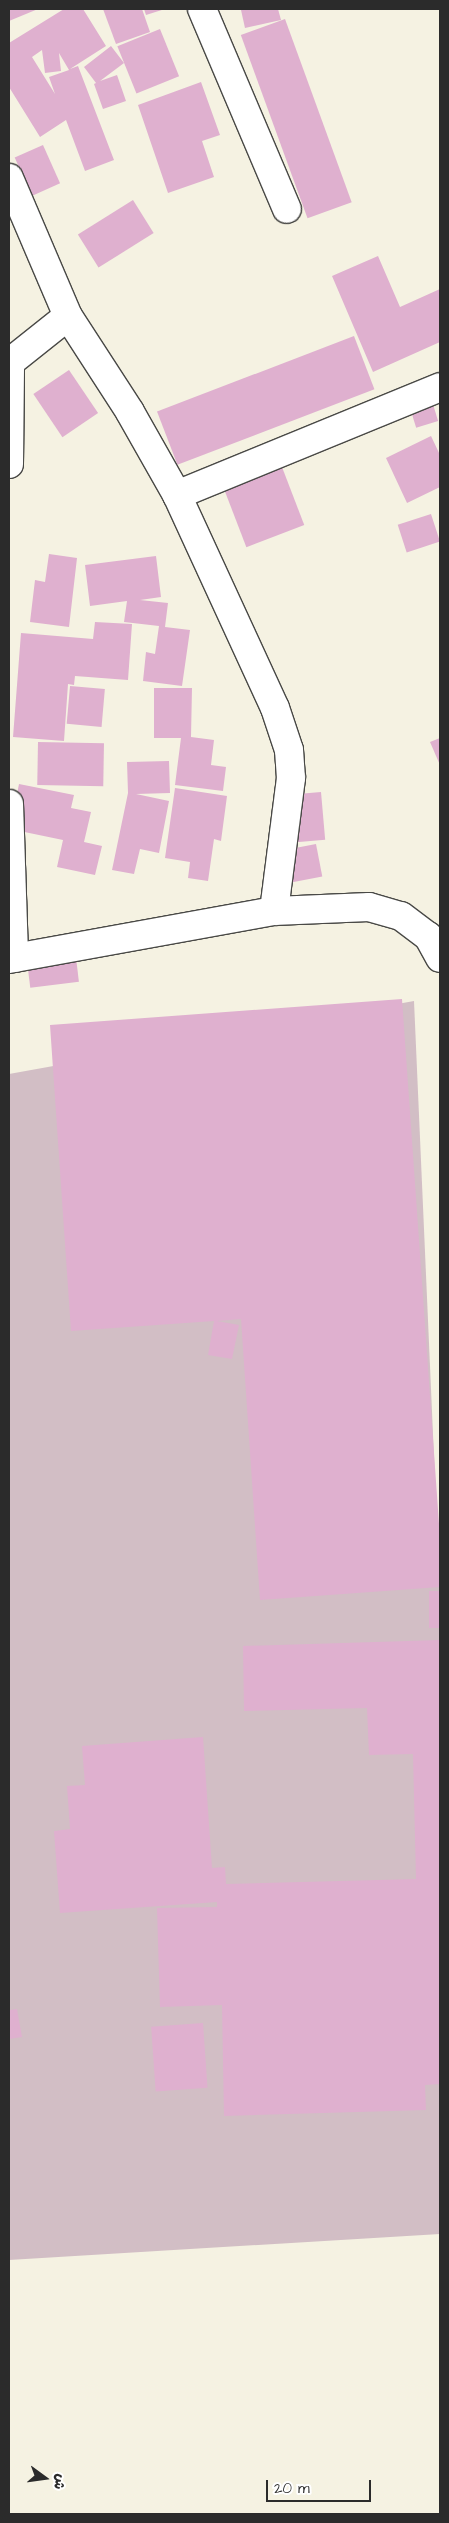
<!DOCTYPE html>
<html>
<head>
<meta charset="utf-8">
<style>
  body { margin:0 }
  #map { position:relative; width:449px; height:2523px; overflow:hidden; background:#f5f2e2; font-family:"Architects Daughter","Playpen Sans Arabic",sans-serif }
  div>[style] { position:absolute }
  .industrial>* { inset:0; background:#d2bec5 }
  .building>* { inset:0; background:#dfb0cf; transform-origin:0 0 }
  .roads { filter:drop-shadow(1px 0 #494946) drop-shadow(-1px 0 #494946) drop-shadow(0 1px #494946) drop-shadow(0 -1px #494946) }
  .minor>* { height:28px; margin:-14px; padding:0 14px; transform-origin:14px; border-radius:14px; background:#fff }
  span { translate:-50% -50%; white-space:nowrap; text-align:center; line-height:1.15; -webkit-text-stroke:4px #fff; paint-order:stroke }
  .frame { position:absolute; inset:0; border:10px solid #2b2b2b; pointer-events:none }
  .north { position:absolute; left:20px; top:2453px; width:50px; height:50px; -webkit-text-stroke:4px #fff; paint-order:stroke; rotate:104deg; font-size:14px; font-weight:700; line-height:20px; text-align:center; color:#2b2b2b }
  .north::after { content:''; display:block; margin:auto; width:18px; height:22px; background:#2b2b2b; clip-path:polygon(50% 0,100% 100%,50% 72%,0 100%) }
  .scale { position:absolute; left:266px; top:2480px; width:105px; height:22px; box-sizing:border-box; border:2px solid #2b2b2b; border-top:0; padding-left:6px; font-size:15px; line-height:18px; white-space:nowrap; color:#2b2b2b; -webkit-text-stroke:4px #fff; paint-order:stroke }
</style>
</head>
<body>
<div id="map">
  <div class="industrial">
    <i style="clip-path:polygon(414px 1001px,440px 1594px,440px 2234px,9px 2260px,9px 1074px)"></i>
  </div>
  <div class="building">
    <i style="clip-path:polygon(9px 9px,38px 9px,9px 21px)"></i>
    <i style="clip-path:polygon(evenodd,64px 9px,83px 9px,106px 46px,70px 69px,78px 66px,114px 160px,85px 171px,66px 120px,40px 137px,9px 87px,9px 43px,64px 9px,42px 50px,45px 73px,61px 71px,59px 53px,69px 70px,49px 77px,55px 94px,32px 57px,42px 50px)"></i>
    <i style="clip-path:polygon(103px 9px,142px 9px,150px 32px,116px 44px)"></i>
    <i style="clip-path:polygon(144px 9px,165px 9px,146px 15px)"></i>
    <i style="clip-path:polygon(246px 9px,278px 9px,281px 20px,245px 28px,241px 10px)"></i>
    <i style="left:285px;top:19px;width:195px;height:47px;rotate:70deg"></i>
    <i style="left:160px;top:29px;width:51px;height:46px;rotate:68deg"></i>
    <i style="clip-path:polygon(111px 46px,124px 63px,100px 81px,117px 75px,126px 101px,103px 109px,94px 84px,96px 83px,84px 67px)"></i>
    <i style="clip-path:polygon(201px 82px,220px 135px,202px 141px,214px 177px,168px 193px,138px 105px)"></i>
    <i style="left:43px;top:145px;width:42px;height:31px;rotate:66deg"></i>
    <i style="left:133px;top:200px;width:39px;height:65px;rotate:58deg"></i>
    <i style="clip-path:polygon(378px 256px,400px 307px,440px 289px,440px 342px,373px 372px,332px 276px)"></i>
    <i style="left:354px;top:336px;width:57px;height:211px;rotate:69deg"></i>
    <i style="left:69px;top:370px;width:52px;height:43px;rotate:56deg"></i>
    <i style="left:432px;top:401px;width:21px;height:23px;rotate:73deg"></i>
    <i style="clip-path:polygon(431px 436px,440px 455px,440px 487px,407px 503px,386px 458px)"></i>
    <i style="left:272px;top:441px;width:90px;height:62px;rotate:69deg"></i>
    <i style="left:431px;top:514px;width:29px;height:35px;rotate:72deg"></i>
    <i style="clip-path:polygon(49px 554px,77px 558px,69px 627px,30px 622px,35px 580px,45px 582px)"></i>
    <i style="clip-path:polygon(156px 556px,161px 597px,140px 600px,168px 603px,165px 627px,190px 630px,182px 686px,143px 681px,146px 652px,155px 654px,159px 626px,124px 622px,127px 601px,90px 606px,85px 565px)"></i>
    <i style="clip-path:polygon(95px 622px,132px 624px,128px 680px,75px 676px,74px 685px,68px 684px,64px 741px,13px 737px,21px 633px,93px 639px)"></i>
    <i style="left:70px;top:686px;width:35px;height:38px;rotate:5deg"></i>
    <i style="clip-path:polygon(154px 688px,192px 688px,191px 737px,214px 740px,211px 765px,226px 767px,223px 791px,175px 785px,181px 738px,154px 738px)"></i>
    <i style="clip-path:polygon(440px 738px,440px 765px,430px 742px)"></i>
    <i style="left:38px;top:742px;width:66px;height:43px;rotate:1deg"></i>
    <i style="clip-path:polygon(169px 761px,170px 793px,136px 794px,169px 801px,159px 853px,140px 849px,134px 874px,112px 870px,128px 793px,127px 762px)"></i>
    <i style="clip-path:polygon(19px 784px,74px 795px,71px 808px,91px 812px,84px 842px,102px 846px,95px 875px,57px 867px,63px 840px,10px 829px)"></i>
    <i style="clip-path:polygon(175px 788px,227px 796px,221px 841px,214px 839px,208px 881px,188px 878px,190px 862px,165px 858px)"></i>
    <i style="left:321px;top:792px;width:48px;height:35px;rotate:85deg"></i>
    <i style="left:316px;top:844px;width:33px;height:49px;rotate:79deg"></i>
    <i style="left:76px;top:958px;width:24px;height:49px;rotate:83deg"></i>
    <i style="clip-path:polygon(402px 999px,440px 1538px,440px 1587px,260px 1600px,241px 1319px,217px 1321px,239px 1325px,232px 1359px,208px 1355px,214px 1321px,71px 1331px,50px 1025px)"></i>
    <i style="left:429px;top:1591px;width:11px;height:37px"></i>
    <i style="clip-path:polygon(440px 1640px,440px 2084px,425px 2085px,426px 2110px,224px 2116px,222px 2005px,160px 2007px,157px 1908px,217px 1907px,217px 1902px,60px 1913px,54px 1831px,70px 1829px,67px 1786px,85px 1785px,82px 1746px,203px 1737px,212px 1868px,225px 1867px,226px 1884px,416px 1879px,413px 1754px,369px 1755px,367px 1708px,244px 1711px,243px 1646px)"></i>
    <i style="clip-path:polygon(17px 2009px,22px 2037px,9px 2039px,9px 2010px)"></i>
    <i style="left:203px;top:2023px;width:65px;height:52px;rotate:86deg"></i>
  </div>
  <div class="roads">
    <div class="minor">
      <i style="left:202px;top:9px;width:217px;rotate:67deg"></i>
      <i style="left:9px;top:178px;width:150px;rotate:66.9deg"></i>
      <i style="left:68px;top:316px;width:114px;rotate:57.1deg"></i>
      <i style="left:130px;top:412px;width:95px;rotate:60.5deg"></i>
      <i style="left:177px;top:495px;width:234px;rotate:65.3deg"></i>
      <i style="left:275px;top:708px;width:44px;rotate:71.6deg"></i>
      <i style="left:289px;top:750px;width:28px;rotate:86deg"></i>
      <i style="left:291px;top:778px;width:134px;rotate:97.3deg"></i>
      <i style="left:9px;top:363px;width:75px;rotate:-38.5deg"></i>
      <i style="left:9px;top:464px;width:101px;rotate:-89.4deg"></i>
      <i style="left:177px;top:495px;width:284px;rotate:-22.3deg"></i>
      <i style="left:9px;top:804px;width:154px;rotate:88.1deg"></i>
      <i style="left:9px;top:959px;width:269px;rotate:-10.3deg"></i>
      <i style="left:274px;top:911px;width:95px;rotate:-2.4deg"></i>
      <i style="left:369px;top:907px;width:33px;rotate:16deg"></i>
      <i style="left:401px;top:916px;width:34px;rotate:37deg"></i>
      <i style="left:428px;top:936px;width:25px;rotate:61deg"></i>
    </div>
  </div>
  <div class="frame"></div>
  <div class="north">ش</div>
  <div class="scale">20 m</div>
</div>
</body>
</html>
